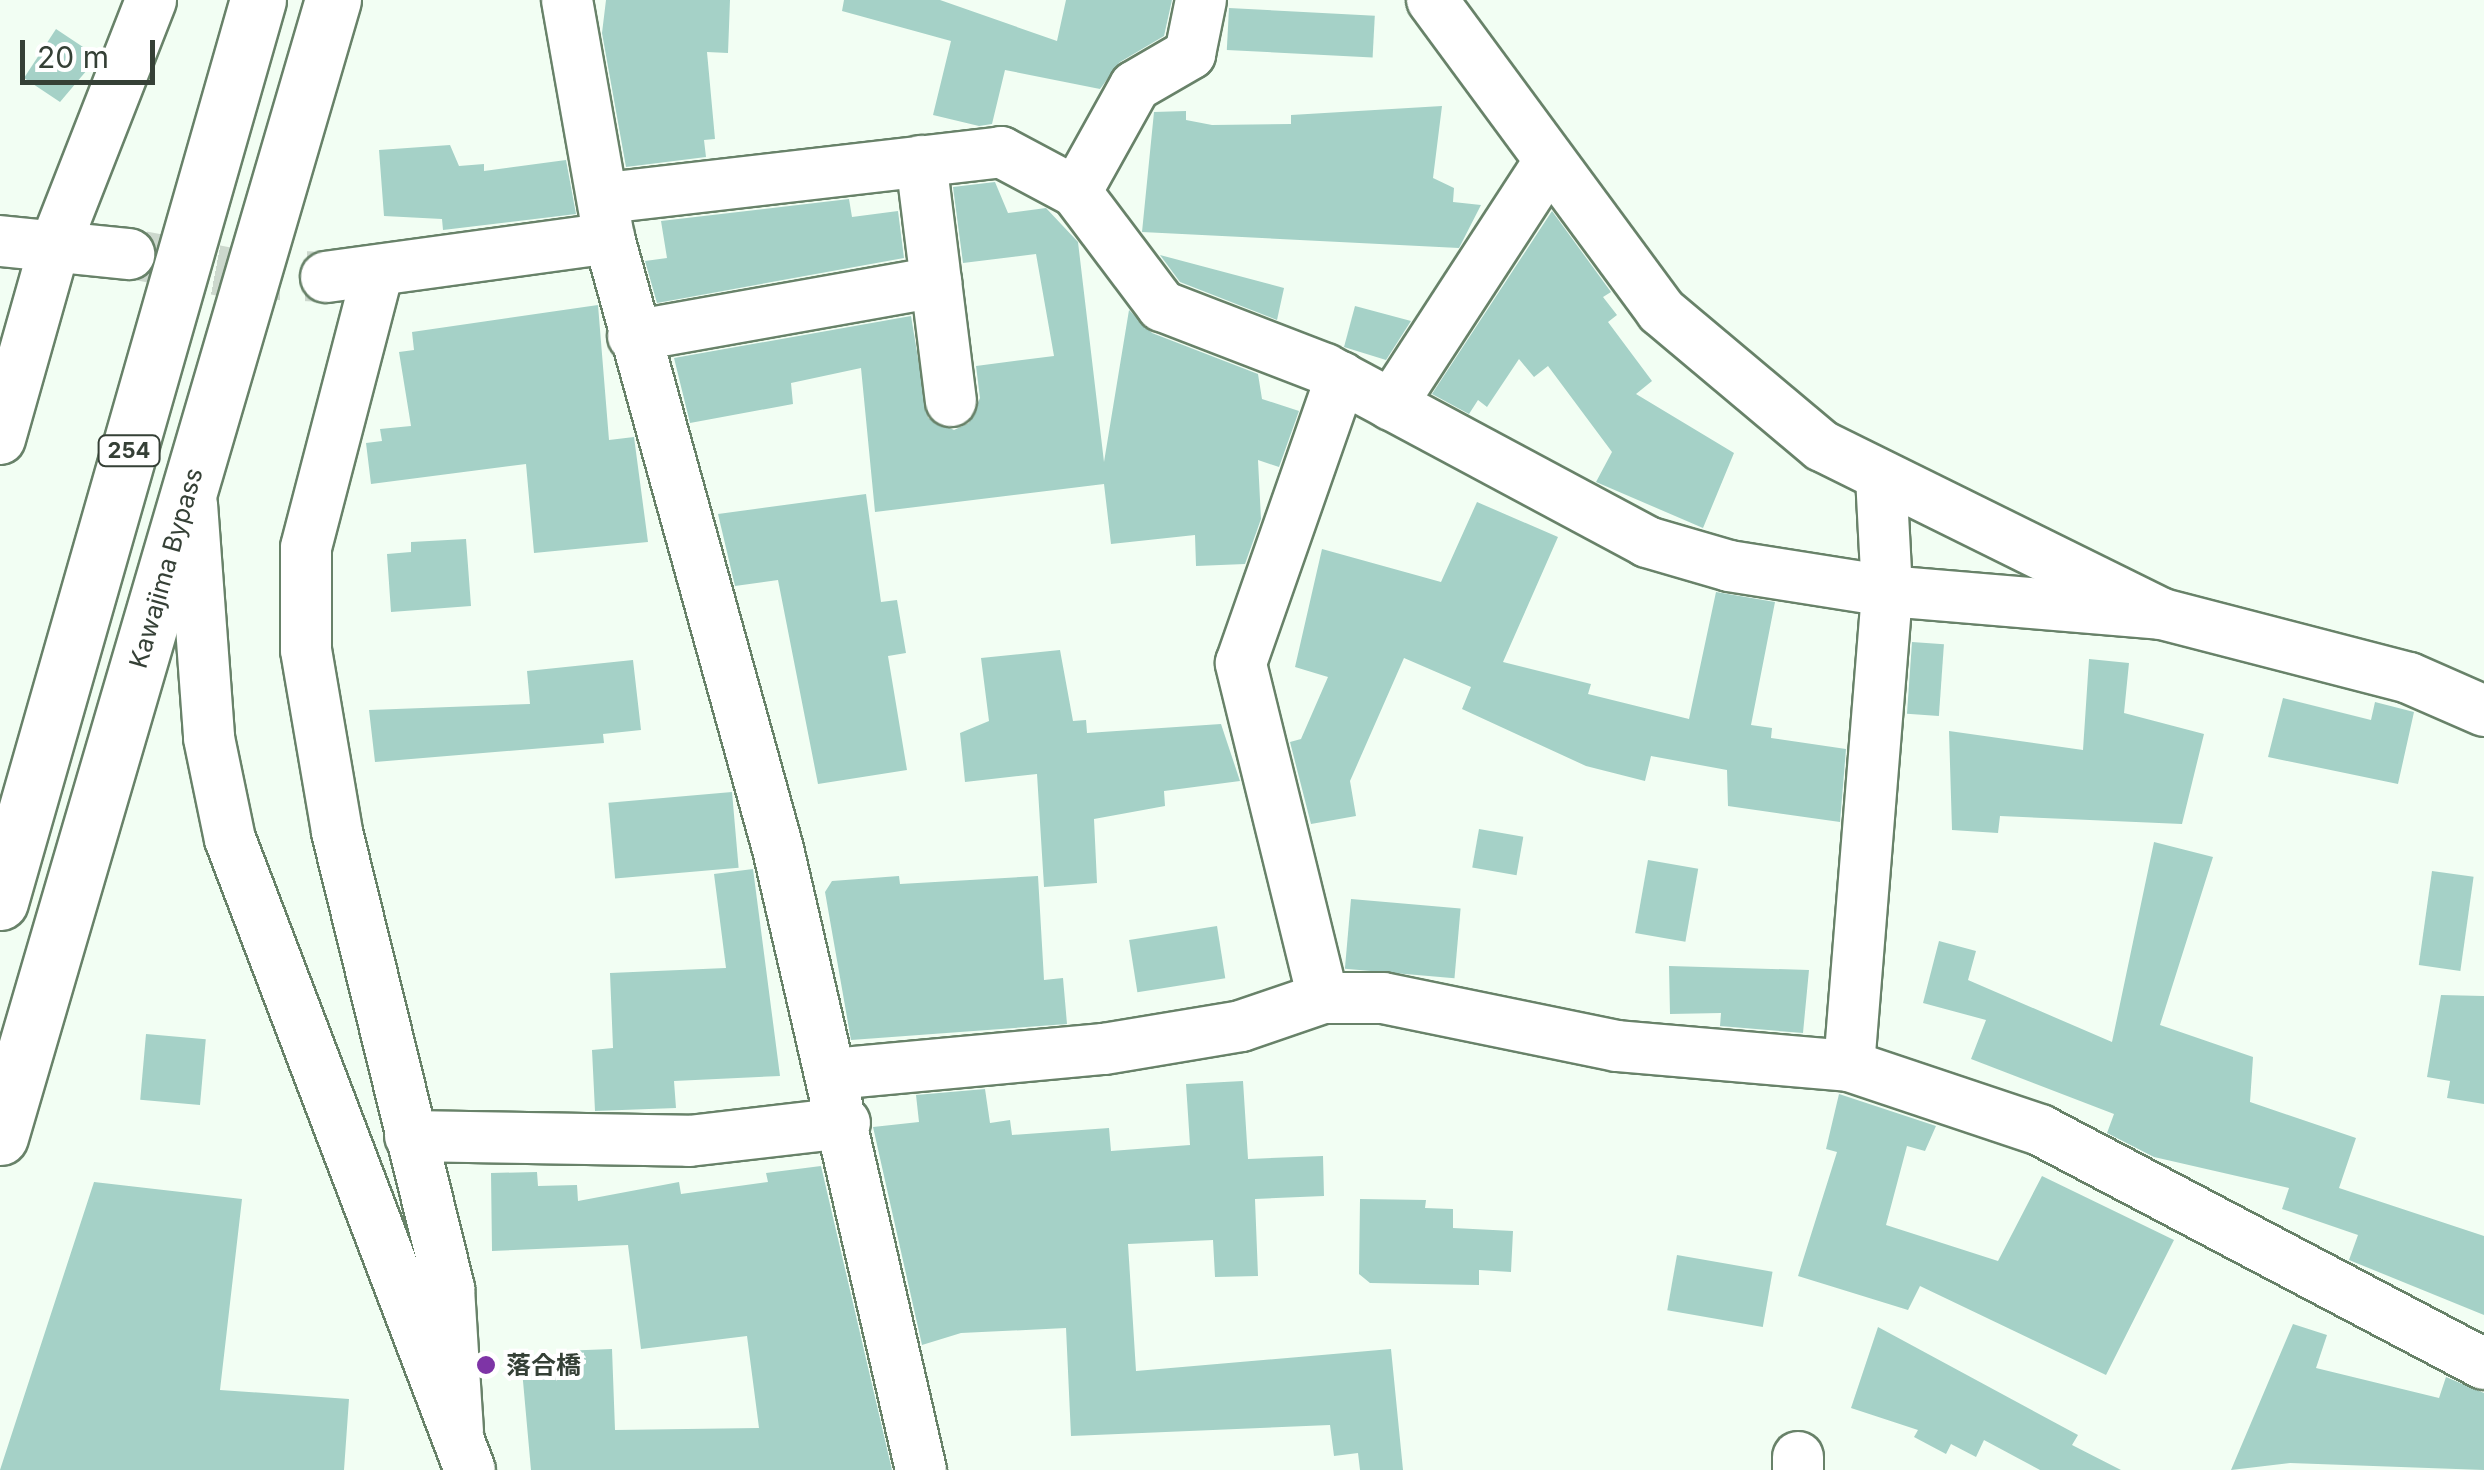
<!DOCTYPE html>
<html>
<head>
<meta charset="utf-8">
<style>
  body { margin:0 }
  #map { position:relative; width:2484px; height:1470px; overflow:hidden; background:#f2fef3; font-family:Inter,"Noto Sans JP",sans-serif }
  div>[style] { position:absolute }
  .building>* { inset:0; background:#a5d1c7; transform-origin:0 0 }
  .minor-tunnel>* { height:50px; margin-top:-25px; transform-origin:0; background:repeating-linear-gradient(90deg,#ccd8cd 0 50px,transparent 0 75px) }
  .roads { filter:drop-shadow(2px 0 #688269) drop-shadow(-2px 0 #688269) drop-shadow(0 2px #688269) drop-shadow(0 -2px #688269) }
  .minor>* { height:50px; margin:-25px; padding:0 25px; transform-origin:25px; border-radius:25px; background:#fff }
  .highway>* { height:55px; margin:-27.5px; padding:0 27.5px; transform-origin:27.5px; border-radius:27.5px; background:#fff }
  .dots>* { width:28px; height:28px; translate:-50% -50%; box-sizing:border-box; border:5px solid #fff; border-radius:50% }
  span { translate:-50% -50%; white-space:nowrap; text-align:center; line-height:1.15; -webkit-text-stroke:8px #fff; paint-order:stroke }
  .shield-label span { padding:2px 8px; background:#fff; border:2px solid; border-radius:8px; -webkit-text-stroke-width:0 }
  .shield-label { font-size:22px; color:#354036; font-weight:700 }
  .street-label { font-size:25px; color:#354036 }
  .poi-label { font-size:25px; color:#354036; font-weight:700 }
  .left { translate:0 -50%; text-align:left }
  .scale { position:absolute; left:20px; top:40px; width:135px; height:45px; box-sizing:border-box; border:5px solid #354036; border-top:0; padding-left:12px; font-size:30px; line-height:35px; white-space:nowrap; color:#354036; -webkit-text-stroke:8px #fff; paint-order:stroke }
</style>
</head>
<body>
<div id="map">
  <div class="building">
    <i style="clip-path:polygon(606px 0,730px 0,728px 53px,707px 52px,715px 139px,704px 140px,706px 157px,626px 167px,602px 33px)"></i>
    <i style="clip-path:polygon(844px 0,940px 0,1057px 41px,1066px 0,1172px 0,1164px 36px,1120px 62px,1100px 89px,1005px 70px,992px 124px,979px 126px,933px 115px,951px 41px,842px 11px)"></i>
    <i style="left:1229px;top:8px;width:146px;height:42px;rotate:3deg"></i>
    <i style="clip-path:polygon(56px 29px,98px 57px,60px 102px,24px 78px)"></i>
    <i style="clip-path:polygon(1442px 106px,1433px 178px,1454px 188px,1453px 202px,1481px 205px,1459px 248px,1142px 232px,1154px 112px,1186px 111px,1186px 120px,1212px 125px,1291px 124px,1291px 115px)"></i>
    <i style="clip-path:polygon(450px 145px,459px 166px,484px 164px,484px 171px,566px 160px,576px 214px,443px 230px,442px 219px,384px 216px,379px 150px)"></i>
    <i style="clip-path:polygon(995px 182px,1008px 213px,1046px 208px,1078px 242px,1104px 462px,1129px 310px,1152px 333px,1258px 374px,1262px 399px,1299px 411px,1279px 467px,1258px 460px,1261px 519px,1245px 564px,1196px 566px,1195px 535px,1111px 544px,1104px 484px,875px 512px,861px 368px,791px 383px,793px 404px,690px 423px,674px 358px,911px 316px,928px 418px,954px 430px,969px 423px,980px 398px,976px 366px,1054px 356px,1036px 254px,963px 263px,953px 187px)"></i>
    <i style="clip-path:polygon(849px 199px,852px 217px,898px 211px,904px 258px,657px 303px,645px 261px,667px 258px,661px 221px)"></i>
    <i style="clip-path:polygon(1552px 211px,1611px 292px,1603px 297px,1617px 315px,1608px 322px,1652px 381px,1636px 394px,1734px 453px,1703px 528px,1596px 482px,1612px 452px,1548px 366px,1534px 377px,1519px 359px,1487px 407px,1478px 400px,1469px 414px,1432px 394px)"></i>
    <i style="clip-path:polygon(1160px 255px,1284px 288px,1277px 320px,1180px 282px)"></i>
    <i style="clip-path:polygon(598px 305px,609px 440px,634px 437px,648px 542px,534px 553px,526px 464px,371px 484px,366px 443px,382px 441px,380px 429px,411px 426px,399px 352px,414px 350px,412px 332px)"></i>
    <i style="clip-path:polygon(1355px 306px,1411px 321px,1386px 360px,1344px 347px)"></i>
    <i style="clip-path:polygon(866px 494px,881px 602px,897px 600px,906px 653px,888px 656px,907px 770px,818px 784px,778px 580px,735px 586px,718px 514px)"></i>
    <i style="clip-path:polygon(1477px 502px,1558px 537px,1503px 662px,1591px 684px,1588px 694px,1689px 719px,1716px 592px,1775px 602px,1751px 725px,1772px 728px,1771px 738px,1846px 749px,1840px 822px,1728px 806px,1727px 770px,1651px 756px,1645px 781px,1586px 766px,1462px 709px,1471px 687px,1404px 658px,1350px 781px,1356px 816px,1311px 824px,1290px 742px,1301px 739px,1328px 677px,1295px 667px,1322px 549px,1441px 582px)"></i>
    <i style="clip-path:polygon(466px 539px,471px 606px,391px 612px,387px 554px,411px 552px,411px 542px)"></i>
    <i style="left:1912px;top:642px;width:32px;height:72px;rotate:4deg"></i>
    <i style="clip-path:polygon(1060px 650px,1073px 721px,1086px 720px,1087px 733px,1221px 724px,1240px 781px,1164px 791px,1165px 806px,1094px 819px,1097px 883px,1044px 887px,1037px 774px,965px 782px,960px 733px,989px 721px,981px 658px)"></i>
    <i style="clip-path:polygon(2089px 659px,2129px 663px,2124px 713px,2204px 734px,2182px 824px,2000px 816px,1998px 833px,1952px 830px,1949px 731px,2083px 750px)"></i>
    <i style="clip-path:polygon(633px 660px,641px 730px,603px 734px,604px 743px,375px 762px,369px 710px,530px 704px,527px 671px)"></i>
    <i style="clip-path:polygon(2283px 698px,2371px 720px,2375px 702px,2414px 712px,2398px 784px,2268px 757px)"></i>
    <i style="left:732px;top:792px;width:76px;height:124px;rotate:85deg"></i>
    <i style="left:1479px;top:829px;width:45px;height:39px;rotate:10deg"></i>
    <i style="clip-path:polygon(2154px 842px,2213px 857px,2160px 1025px,2253px 1057px,2250px 1102px,2356px 1138px,2339px 1188px,2484px 1236px,2484px 1315px,2349px 1260px,2358px 1235px,2282px 1209px,2289px 1188px,2154px 1157px,2107px 1133px,2114px 1114px,1971px 1059px,1986px 1020px,1923px 1003px,1939px 941px,1976px 951px,1968px 980px,2112px 1042px)"></i>
    <i style="left:1648px;top:860px;width:51px;height:74px;rotate:10deg"></i>
    <i style="clip-path:polygon(753px 869px,780px 1076px,674px 1081px,676px 1108px,595px 1111px,592px 1050px,613px 1048px,610px 973px,726px 968px,714px 874px)"></i>
    <i style="left:2432px;top:871px;width:42px;height:95px;rotate:8deg"></i>
    <i style="clip-path:polygon(899px 876px,900px 884px,1038px 876px,1044px 980px,1063px 978px,1067px 1024px,851px 1040px,825px 892px,832px 881px)"></i>
    <i style="left:1351px;top:899px;width:110px;height:70px;rotate:5deg"></i>
    <i style="left:1217px;top:926px;width:53px;height:89px;rotate:81deg"></i>
    <i style="clip-path:polygon(1669px 966px,1809px 970px,1803px 1033px,1720px 1026px,1721px 1013px,1670px 1014px)"></i>
    <i style="clip-path:polygon(2441px 995px,2484px 996px,2484px 1104px,2447px 1098px,2450px 1081px,2427px 1077px)"></i>
    <i style="left:146px;top:1034px;width:60px;height:66px;rotate:5deg"></i>
    <i style="clip-path:polygon(1243px 1081px,1248px 1159px,1323px 1156px,1324px 1196px,1255px 1199px,1258px 1276px,1215px 1277px,1213px 1240px,1128px 1244px,1136px 1371px,1391px 1349px,1403px 1470px,1360px 1470px,1358px 1453px,1334px 1456px,1330px 1425px,1071px 1436px,1066px 1328px,961px 1333px,922px 1345px,873px 1127px,919px 1122px,916px 1095px,985px 1089px,990px 1123px,1010px 1120px,1012px 1135px,1109px 1128px,1111px 1151px,1190px 1145px,1186px 1084px)"></i>
    <i style="clip-path:polygon(1839px 1094px,1936px 1126px,1925px 1151px,1907px 1146px,1886px 1225px,1998px 1261px,2042px 1176px,2174px 1240px,2106px 1375px,1920px 1286px,1908px 1310px,1798px 1276px,1837px 1152px,1826px 1149px)"></i>
    <i style="clip-path:polygon(821px 1166px,892px 1470px,531px 1470px,522px 1370px,562px 1370px,561px 1351px,612px 1349px,615px 1430px,759px 1428px,747px 1336px,641px 1349px,628px 1245px,492px 1251px,491px 1173px,537px 1172px,538px 1186px,577px 1185px,578px 1201px,679px 1182px,681px 1194px,768px 1182px,766px 1173px)"></i>
    <i style="clip-path:polygon(94px 1182px,242px 1199px,220px 1390px,349px 1399px,344px 1470px,0 1470px)"></i>
    <i style="clip-path:polygon(1360px 1199px,1426px 1200px,1425px 1208px,1453px 1209px,1453px 1228px,1513px 1231px,1511px 1272px,1479px 1270px,1479px 1285px,1370px 1283px,1359px 1274px)"></i>
    <i style="left:1677px;top:1255px;width:97px;height:56px;rotate:10deg"></i>
    <i style="clip-path:polygon(2293px 1324px,2327px 1335px,2316px 1368px,2439px 1398px,2446px 1377px,2484px 1393px,2484px 1470px,2290px 1463px,2231px 1470px)"></i>
    <i style="clip-path:polygon(1878px 1327px,2078px 1435px,2072px 1445px,2121px 1470px,2040px 1470px,1984px 1440px,1976px 1457px,1951px 1444px,1946px 1454px,1914px 1437px,1918px 1430px,1851px 1408px)"></i>
  </div>
  <div class="minor-tunnel">
    <i style="left:142px;top:256px;width:91px;rotate:10.8deg"></i>
    <i style="left:231px;top:273px;width:95px;rotate:2.4deg"></i>
  </div>
  <div class="roads">
    <div class="minor">
      <i style="left:567px;top:0;width:242px;rotate:80deg"></i>
      <i style="left:609px;top:238px;width:634px;rotate:74.54deg"></i>
      <i style="left:778px;top:849px;width:637px;rotate:77.03deg"></i>
      <i style="left:1432px;top:0;width:386px;rotate:53.6deg"></i>
      <i style="left:1661px;top:311px;width:210px;rotate:40deg"></i>
      <i style="left:1822px;top:446px;width:379px;rotate:26.3deg"></i>
      <i style="left:2162px;top:614px;width:255px;rotate:14.5deg"></i>
      <i style="left:2409px;top:678px;width:82px;rotate:23.7deg"></i>
      <i style="left:921px;top:161px;width:242px;rotate:82.9deg"></i>
      <i style="left:1076px;top:192px;width:121px;rotate:-60.9deg"></i>
      <i style="left:1135px;top:86px;width:64px;rotate:-30.2deg"></i>
      <i style="left:1190px;top:54px;width:55px;rotate:-78.5deg"></i>
      <i style="left:606px;top:198px;width:398px;rotate:-6.6deg"></i>
      <i style="left:1001px;top:152px;width:85px;rotate:28.1deg"></i>
      <i style="left:1076px;top:192px;width:143px;rotate:53deg"></i>
      <i style="left:1162px;top:306px;width:175px;rotate:21.1deg"></i>
      <i style="left:1325px;top:369px;width:366px;rotate:28.2deg"></i>
      <i style="left:1647px;top:542px;width:85px;rotate:16.3deg"></i>
      <i style="left:1729px;top:566px;width:160px;rotate:9deg"></i>
      <i style="left:1887px;top:591px;width:276px;rotate:4.8deg"></i>
      <i style="left:0;top:241px;width:130px;rotate:5.8deg"></i>
      <i style="left:377px;top:275px;width:282px;rotate:104.6deg"></i>
      <i style="left:306px;top:548px;width:102px;rotate:90deg"></i>
      <i style="left:306px;top:650px;width:185px;rotate:80.3deg"></i>
      <i style="left:337px;top:832px;width:471px;rotate:76.2deg"></i>
      <i style="left:449px;top:1289px;width:143px;rotate:86.4deg"></i>
      <i style="left:326px;top:277px;width:286px;rotate:-7.8deg"></i>
      <i style="left:633px;top:336px;width:308px;rotate:-10.1deg"></i>
      <i style="left:1391px;top:405px;width:290px;rotate:-57deg"></i>
      <i style="left:0;top:439px;width:198px;rotate:-74.2deg"></i>
      <i style="left:54px;top:248px;width:266px;rotate:-68.6deg"></i>
      <i style="left:192px;top:504px;width:235px;rotate:85.8deg"></i>
      <i style="left:209px;top:738px;width:103px;rotate:78.3deg"></i>
      <i style="left:230px;top:839px;width:675px;rotate:69.18deg"></i>
      <i style="left:1323px;top:998px;width:345px;rotate:-103.8deg"></i>
      <i style="left:1241px;top:663px;width:303px;rotate:-70.7deg"></i>
      <i style="left:1849px;top:1066px;width:477px;rotate:-85.4deg"></i>
      <i style="left:1887px;top:591px;width:114px;rotate:-93deg"></i>
      <i style="left:833px;top:1074px;width:272px;rotate:-5.3deg"></i>
      <i style="left:1104px;top:1049px;width:139px;rotate:-9.5deg"></i>
      <i style="left:1241px;top:1026px;width:87px;rotate:-18.9deg"></i>
      <i style="left:1323px;top:998px;width:60px"></i>
      <i style="left:1383px;top:998px;width:239px;rotate:11.6deg"></i>
      <i style="left:1617px;top:1046px;width:233px;rotate:4.9deg"></i>
      <i style="left:1849px;top:1066px;width:201px;rotate:18.5deg"></i>
      <i style="left:2040px;top:1130px;width:502px;rotate:27.79deg"></i>
      <i style="left:410px;top:1136px;width:279px;rotate:1deg"></i>
      <i style="left:689px;top:1141px;width:157px;rotate:-6.6deg"></i>
      <i style="left:1798px;top:1470px;width:13px;rotate:-90deg"></i>
    </div>
    <div class="highway">
      <i style="left:0;top:902px;width:938px;rotate:-74.04deg"></i>
      <i style="left:0;top:1137px;width:1185px;rotate:-73.68deg"></i>
    </div>
  </div>
  <div class="dots">
    <i style="left:486px;top:1365px;background:#7e34a6"></i>
  </div>
  <div class="shield-label">
    <span style="left:129px;top:451px">254</span>
  </div>
  <div class="street-label">
    <span style="left:166px;top:568px;rotate:-74deg">Kawajima Bypass</span>
  </div>
  <div class="poi-label">
    <span class="left" style="left:506px;top:1365px">落合橋</span>
  </div>
  <div class="scale">20 m</div>
</div>
</body>
</html>
